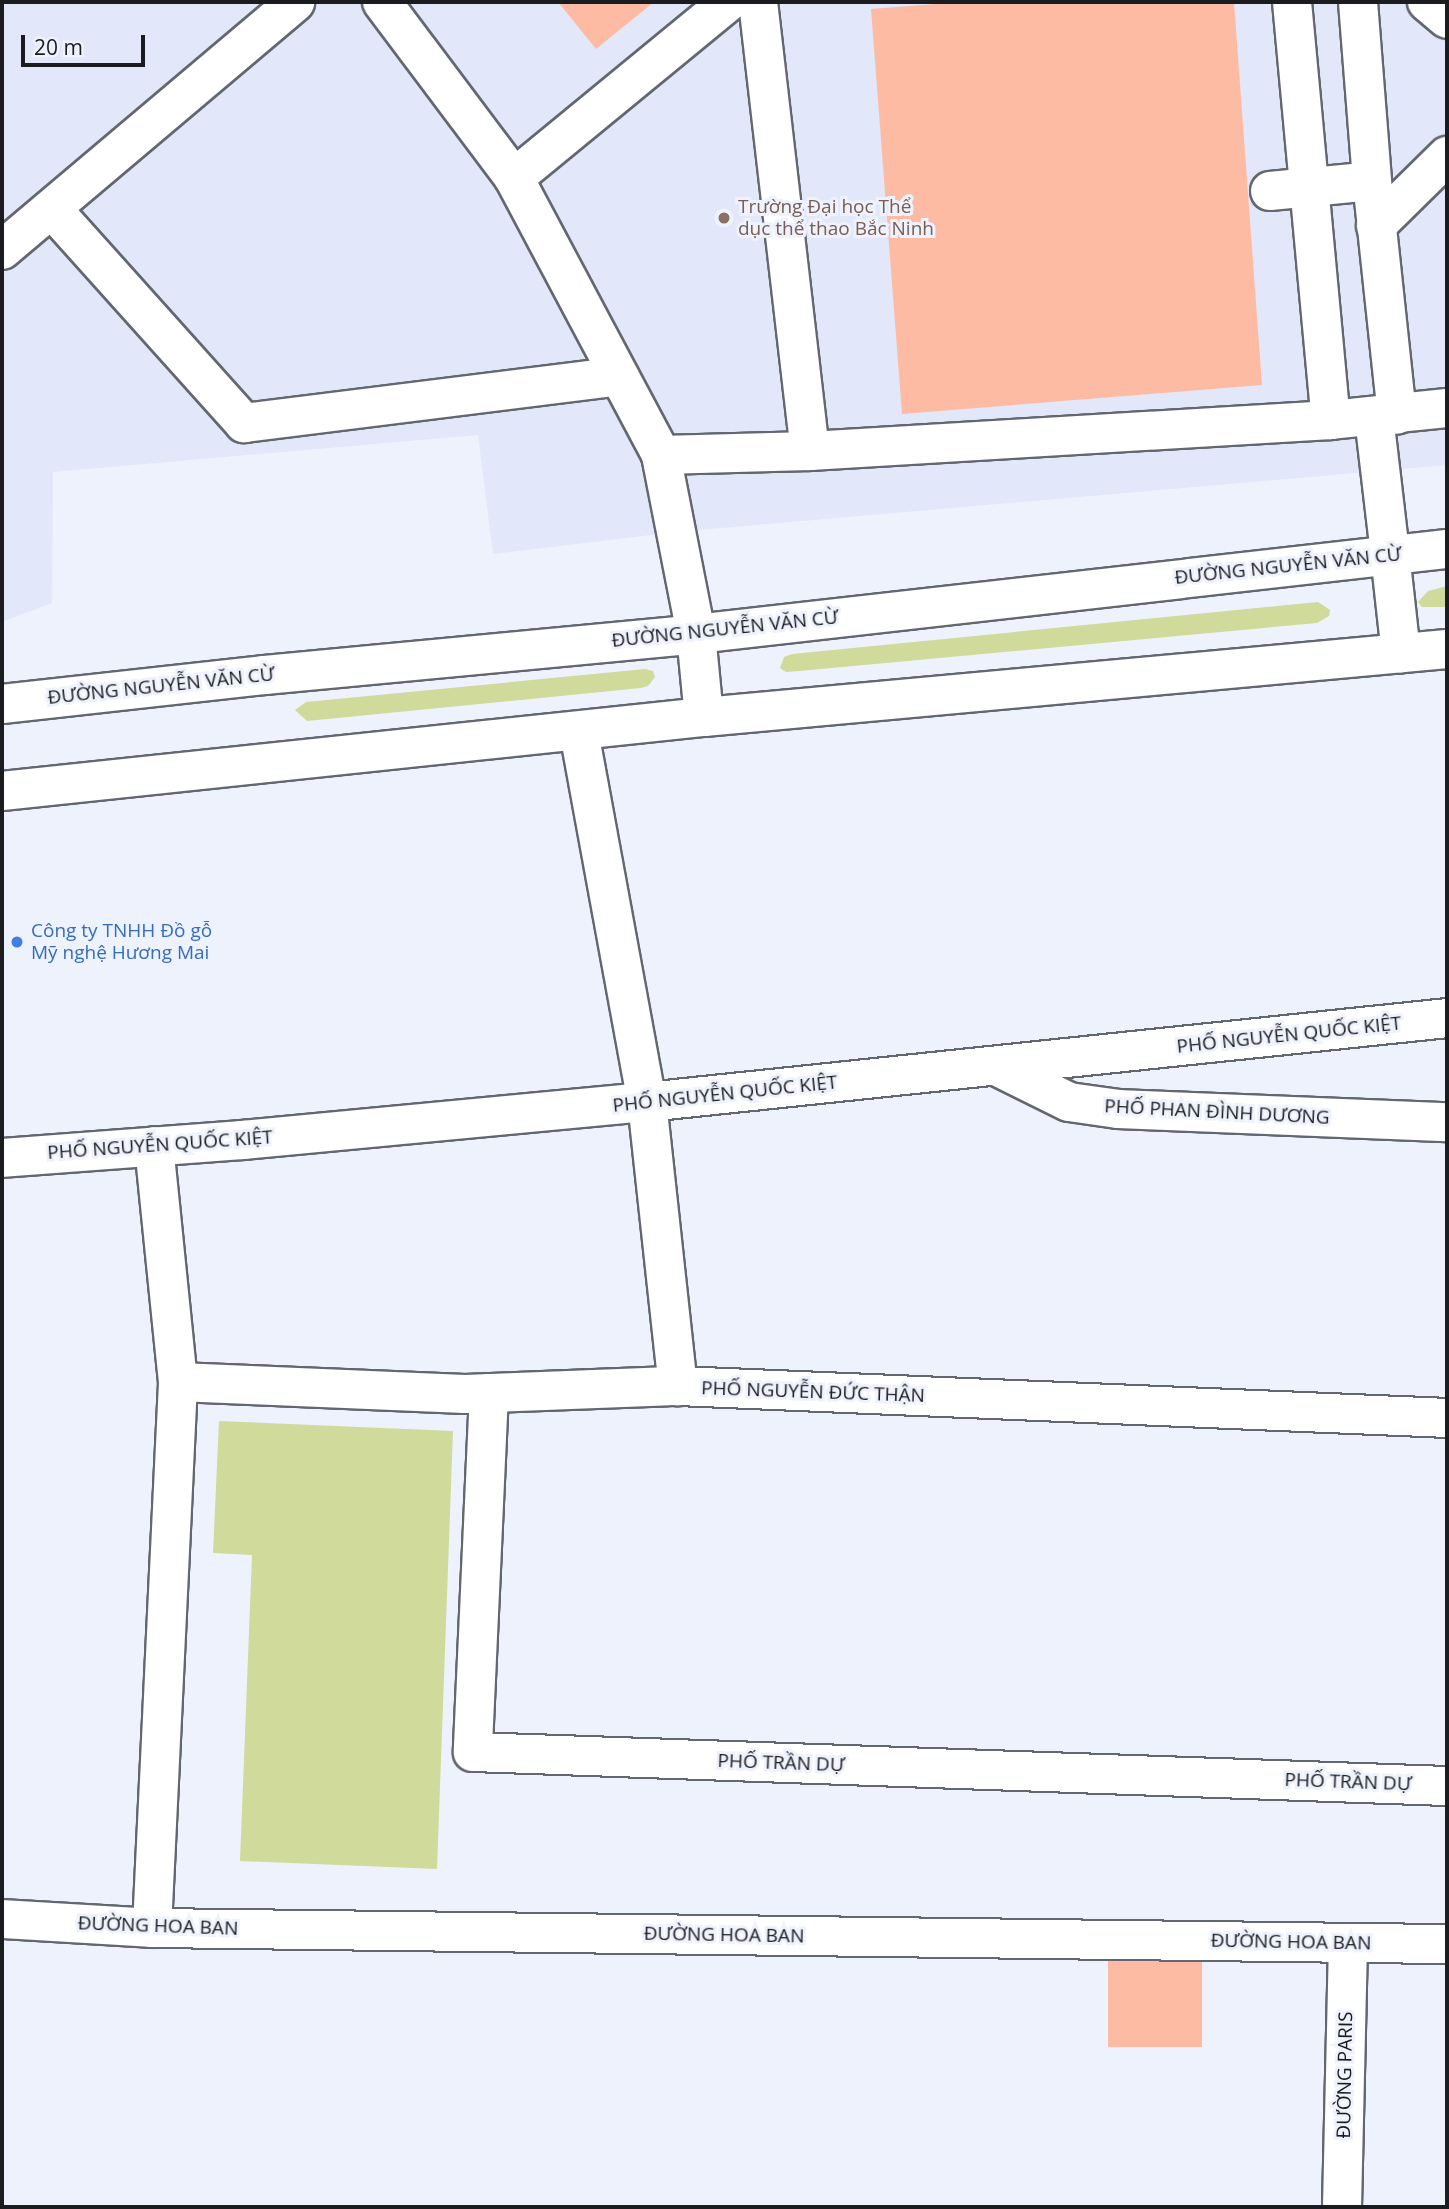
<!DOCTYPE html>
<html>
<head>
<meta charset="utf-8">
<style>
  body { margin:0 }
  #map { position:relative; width:1449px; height:2209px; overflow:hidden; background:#eef2fc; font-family:"Open Sans",sans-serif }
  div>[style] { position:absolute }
  .built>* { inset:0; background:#e2e8f9 }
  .green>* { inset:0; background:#cfda9b }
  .building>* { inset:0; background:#febba4; transform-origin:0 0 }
  .roads { filter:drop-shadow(2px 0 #63676f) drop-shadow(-2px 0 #63676f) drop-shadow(0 2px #63676f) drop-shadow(0 -2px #63676f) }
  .minor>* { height:38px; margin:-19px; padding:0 19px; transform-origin:19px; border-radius:19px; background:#fff }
  .major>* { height:38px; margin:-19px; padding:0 19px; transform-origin:19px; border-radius:19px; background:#fff }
  .dots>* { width:19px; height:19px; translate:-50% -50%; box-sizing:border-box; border:4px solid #eef2fc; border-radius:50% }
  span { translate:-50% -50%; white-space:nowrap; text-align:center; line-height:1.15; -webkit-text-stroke:6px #eef2fc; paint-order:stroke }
  .education-label { font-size:19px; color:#785e54 }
  .left { translate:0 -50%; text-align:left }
  .street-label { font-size:19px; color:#1b1c1f }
  .shop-label { font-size:19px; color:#366cbe }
  .frame { position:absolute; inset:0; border:4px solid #1b1c1f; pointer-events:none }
  .scale { position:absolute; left:21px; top:35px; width:124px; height:32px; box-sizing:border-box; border:4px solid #1b1c1f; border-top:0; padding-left:9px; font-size:21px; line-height:24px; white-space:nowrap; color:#1b1c1f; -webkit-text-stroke:5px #eef2fc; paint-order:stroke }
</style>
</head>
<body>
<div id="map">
  <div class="built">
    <i style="clip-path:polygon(2px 2px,1447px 2px,1447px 465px,676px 532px,493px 554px,478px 435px,53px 472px,52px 603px,2px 622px)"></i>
  </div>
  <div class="green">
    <i style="clip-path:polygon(1447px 586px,1447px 607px,1422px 607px,1418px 602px,1428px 591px)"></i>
    <i style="clip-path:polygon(1318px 602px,1330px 610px,1329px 616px,1317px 623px,799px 671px,786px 672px,780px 668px,784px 657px,792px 654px)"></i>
    <i style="clip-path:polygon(645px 669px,653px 671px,655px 677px,648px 686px,641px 688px,307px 721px,295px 710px,306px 702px)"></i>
    <i style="clip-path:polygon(219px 1421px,453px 1431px,437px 1869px,240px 1861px,252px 1555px,213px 1553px)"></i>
  </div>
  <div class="building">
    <i style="clip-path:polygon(558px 2px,654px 2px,596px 49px)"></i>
    <i style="clip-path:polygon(961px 2px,1234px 2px,1262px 385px,902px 414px,871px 9px)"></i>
    <i style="left:1202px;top:1949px;width:98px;height:94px;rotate:90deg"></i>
  </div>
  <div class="roads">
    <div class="minor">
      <i style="left:382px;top:2px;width:220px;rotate:53.1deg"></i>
      <i style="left:514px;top:178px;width:314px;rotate:62deg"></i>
      <i style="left:661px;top:455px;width:182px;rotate:78.9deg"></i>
      <i style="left:696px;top:634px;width:83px;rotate:84.5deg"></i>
      <i style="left:758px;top:2px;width:452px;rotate:83.4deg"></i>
      <i style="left:1292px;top:2px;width:420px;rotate:84.7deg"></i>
      <i style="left:1358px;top:2px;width:180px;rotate:85.5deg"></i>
      <i style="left:1372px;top:181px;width:235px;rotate:83.9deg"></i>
      <i style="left:1427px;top:2px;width:26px;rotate:40deg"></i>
      <i style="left:514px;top:178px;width:277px;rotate:-39.4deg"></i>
      <i style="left:1270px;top:191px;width:102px;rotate:-5.6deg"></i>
      <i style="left:52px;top:209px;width:288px;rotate:48.1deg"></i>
      <i style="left:244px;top:423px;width:378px;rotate:-7.1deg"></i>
      <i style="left:1376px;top:226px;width:100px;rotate:-44.6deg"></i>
      <i style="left:2px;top:250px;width:384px;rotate:-40.2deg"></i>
      <i style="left:1374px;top:417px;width:138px;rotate:83.3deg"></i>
      <i style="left:661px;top:455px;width:149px;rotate:-1.5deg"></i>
      <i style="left:810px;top:451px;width:522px;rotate:-3.41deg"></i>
      <i style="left:1331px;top:420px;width:117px;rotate:-5.9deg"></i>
      <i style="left:579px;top:732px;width:376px;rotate:79.6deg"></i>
      <i style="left:647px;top:1102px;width:286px;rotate:83.8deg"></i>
      <i style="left:996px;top:1066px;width:81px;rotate:26.3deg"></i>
      <i style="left:1069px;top:1102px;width:49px;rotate:8.1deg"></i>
      <i style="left:1118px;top:1109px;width:329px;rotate:2.3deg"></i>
      <i style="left:2px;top:1158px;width:242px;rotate:-4.3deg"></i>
      <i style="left:243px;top:1140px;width:406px;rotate:-5.4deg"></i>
      <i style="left:647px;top:1102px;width:804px;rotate:-5.99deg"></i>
      <i style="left:178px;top:1382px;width:287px;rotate:2.4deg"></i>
      <i style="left:465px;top:1394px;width:213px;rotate:-2.2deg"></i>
      <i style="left:678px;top:1386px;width:770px;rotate:2.38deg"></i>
      <i style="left:489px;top:1393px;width:359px;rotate:92.6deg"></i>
      <i style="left:473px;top:1752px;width:975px;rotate:2deg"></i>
      <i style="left:2px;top:1919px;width:150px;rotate:3.4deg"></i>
      <i style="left:152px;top:1928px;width:1295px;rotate:0.71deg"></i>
      <i style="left:152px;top:1928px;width:547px;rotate:-87.27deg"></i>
      <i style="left:178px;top:1382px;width:237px;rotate:-95.8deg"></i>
      <i style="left:1342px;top:2207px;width:264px;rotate:-88.7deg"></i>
    </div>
    <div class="major">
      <i style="left:1390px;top:554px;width:100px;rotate:83.7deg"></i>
      <i style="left:2px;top:704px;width:265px;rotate:-6.3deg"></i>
      <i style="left:265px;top:675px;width:433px;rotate:-5.4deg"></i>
      <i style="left:696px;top:634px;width:756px;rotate:-6.46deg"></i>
      <i style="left:2px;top:791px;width:706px;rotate:-6.02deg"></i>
      <i style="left:704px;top:717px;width:746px;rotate:-5.23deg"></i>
    </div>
  </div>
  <div class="dots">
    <i style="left:724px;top:218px;background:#8d6e63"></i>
    <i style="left:17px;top:942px;background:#3f7fe0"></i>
  </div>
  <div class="education-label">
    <span class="left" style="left:738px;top:218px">Trường Đại học Thể<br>dục thể thao Bắc Ninh</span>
  </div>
  <div class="street-label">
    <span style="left:1288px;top:566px;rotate:-6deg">ĐƯỜNG NGUYỄN VĂN CỪ</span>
    <span style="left:725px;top:629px;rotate:-6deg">ĐƯỜNG NGUYỄN VĂN CỪ</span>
    <span style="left:161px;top:686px;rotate:-6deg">ĐƯỜNG NGUYỄN VĂN CỪ</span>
    <span style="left:1289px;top:1035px;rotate:-6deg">PHỐ NGUYỄN QUỐC KIỆT</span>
    <span style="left:725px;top:1094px;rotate:-6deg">PHỐ NGUYỄN QUỐC KIỆT</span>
    <span style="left:1217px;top:1112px;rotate:3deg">PHỐ PHAN ĐÌNH DƯƠNG</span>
    <span style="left:160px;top:1145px;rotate:-4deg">PHỐ NGUYỄN QUỐC KIỆT</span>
    <span style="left:813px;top:1392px;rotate:2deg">PHỐ NGUYỄN ĐỨC THẬN</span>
    <span style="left:781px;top:1763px;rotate:2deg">PHỐ TRẦN DỰ</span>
    <span style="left:1348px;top:1782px;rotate:2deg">PHỐ TRẦN DỰ</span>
    <span style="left:158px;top:1926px;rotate:2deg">ĐƯỜNG HOA BAN</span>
    <span style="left:724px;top:1935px;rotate:1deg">ĐƯỜNG HOA BAN</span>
    <span style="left:1291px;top:1942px;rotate:1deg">ĐƯỜNG HOA BAN</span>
    <span style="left:1345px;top:2075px;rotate:-89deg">ĐƯỜNG PARIS</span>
  </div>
  <div class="shop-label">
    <span class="left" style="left:31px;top:942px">Công ty TNHH Đồ gỗ<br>Mỹ nghệ Hương Mai</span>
  </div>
  <div class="frame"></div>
  <div class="scale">20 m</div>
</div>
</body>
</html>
